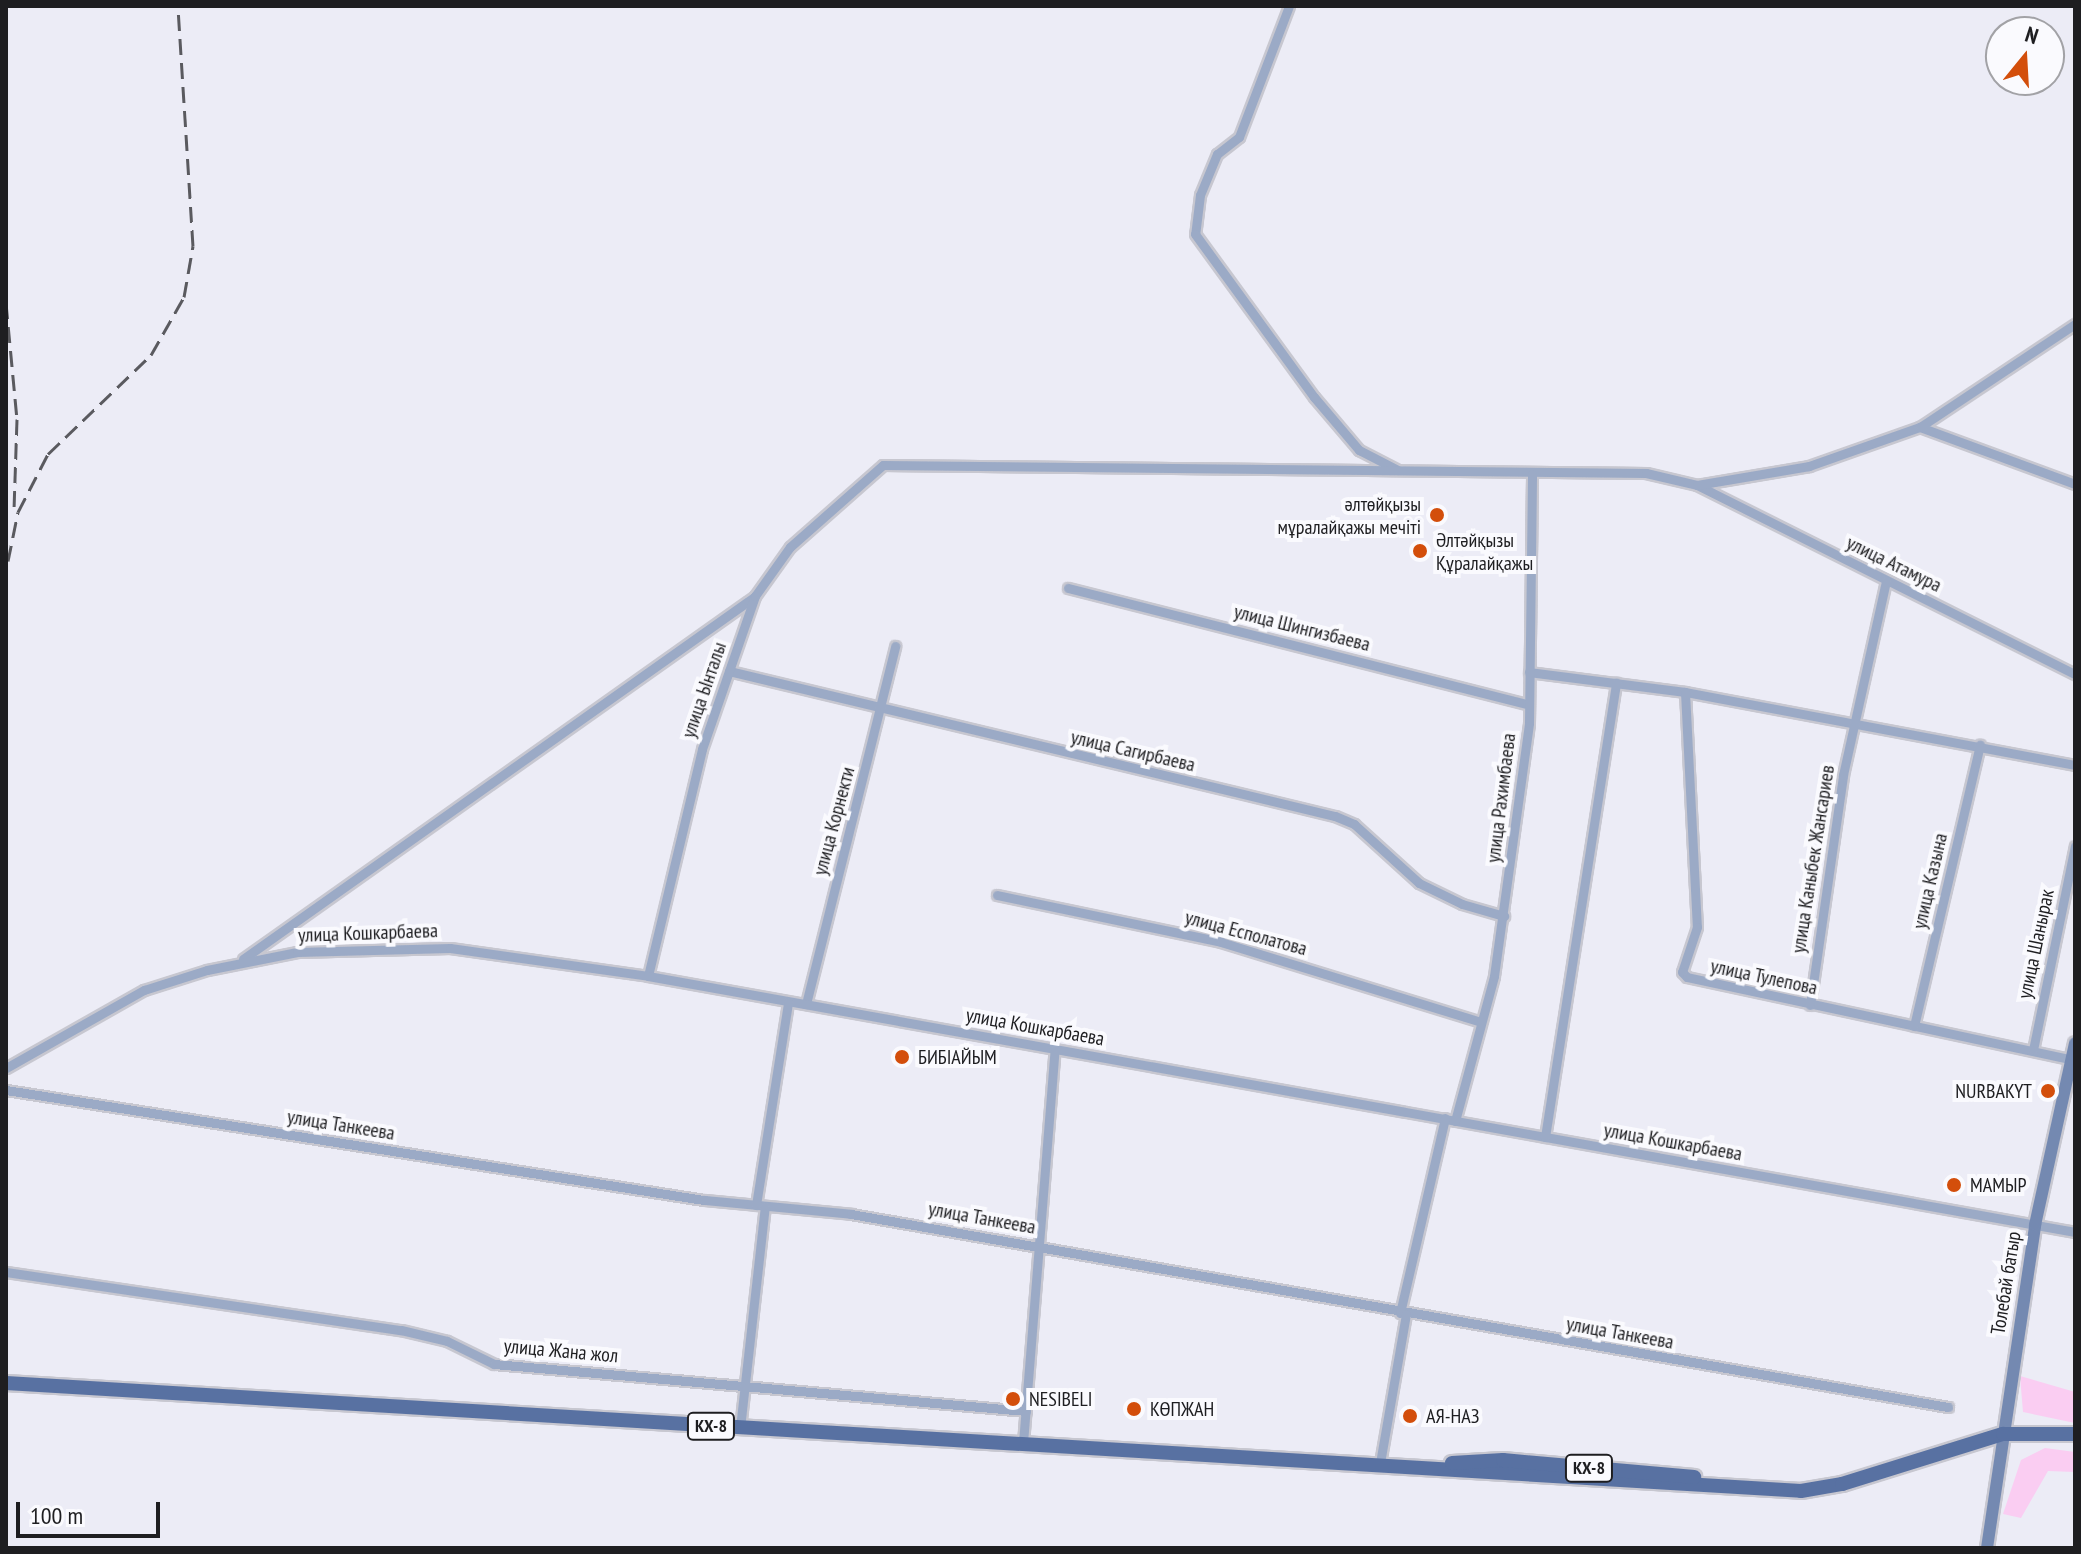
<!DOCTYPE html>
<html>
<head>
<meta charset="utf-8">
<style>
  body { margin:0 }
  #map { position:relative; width:2081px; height:1554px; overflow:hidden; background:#ececf6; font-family:"PT Sans Narrow",sans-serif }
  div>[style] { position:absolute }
  .green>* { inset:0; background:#facdf2 }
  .roads { filter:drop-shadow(2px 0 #c7c7d0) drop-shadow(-2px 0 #c7c7d0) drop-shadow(0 2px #c7c7d0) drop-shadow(0 -2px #c7c7d0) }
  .street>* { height:9px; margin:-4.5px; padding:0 4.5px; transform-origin:4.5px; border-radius:4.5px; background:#9baac6 }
  .secondary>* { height:12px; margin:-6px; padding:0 6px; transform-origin:6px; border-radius:6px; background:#7489b1 }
  .primary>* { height:14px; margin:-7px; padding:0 7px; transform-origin:7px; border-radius:7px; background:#5871a2 }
  .rail>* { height:3px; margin-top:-1.5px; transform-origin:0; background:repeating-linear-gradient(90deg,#5a5a5f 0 16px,transparent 0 24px) }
  .dots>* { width:22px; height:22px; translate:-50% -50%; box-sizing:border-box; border:4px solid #fafafe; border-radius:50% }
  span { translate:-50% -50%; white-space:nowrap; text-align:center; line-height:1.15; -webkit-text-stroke:8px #fafafe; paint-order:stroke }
  .shield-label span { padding:2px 6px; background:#fafafe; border:2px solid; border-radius:6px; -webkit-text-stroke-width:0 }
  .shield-label { font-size:18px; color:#1e1e21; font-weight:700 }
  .poi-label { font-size:20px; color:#1e1e21 }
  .right { translate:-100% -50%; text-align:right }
  .left { translate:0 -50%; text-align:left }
  .street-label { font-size:20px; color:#1e1e21 }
  .frame { position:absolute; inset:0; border:8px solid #1e1e21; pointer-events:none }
  .north { position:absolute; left:1985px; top:16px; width:80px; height:80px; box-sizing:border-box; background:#fafafe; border:2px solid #a2a2a6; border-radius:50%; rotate:18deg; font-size:22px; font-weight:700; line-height:32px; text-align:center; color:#1e1e21 }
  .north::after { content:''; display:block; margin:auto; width:28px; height:36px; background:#d34e0b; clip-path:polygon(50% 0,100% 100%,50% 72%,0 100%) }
  .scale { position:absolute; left:16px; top:1502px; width:144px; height:36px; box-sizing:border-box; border:4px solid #1e1e21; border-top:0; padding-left:10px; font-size:24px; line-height:28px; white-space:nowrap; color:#1e1e21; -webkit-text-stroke:6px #fafafe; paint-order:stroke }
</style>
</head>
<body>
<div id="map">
  <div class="green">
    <i style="clip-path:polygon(2020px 1376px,2075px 1392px,2075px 1423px,2023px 1412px)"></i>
    <i style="clip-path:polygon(2045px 1448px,2075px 1452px,2075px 1472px,2048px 1471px,2021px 1518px,2003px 1514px,2021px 1460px)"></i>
  </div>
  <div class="roads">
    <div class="street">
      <i style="left:1289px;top:6px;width:140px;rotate:110.9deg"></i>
      <i style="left:1239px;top:137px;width:28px;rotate:142deg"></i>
      <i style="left:1217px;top:154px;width:44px;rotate:112.5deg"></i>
      <i style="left:1200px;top:195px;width:39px;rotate:97deg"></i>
      <i style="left:1195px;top:234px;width:202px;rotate:53.9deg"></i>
      <i style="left:1314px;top:397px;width:70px;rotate:49.7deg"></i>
      <i style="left:1359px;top:450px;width:42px;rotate:27.2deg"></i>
      <i style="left:1920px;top:427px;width:165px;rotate:20.2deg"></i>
      <i style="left:1699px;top:486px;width:420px;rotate:26.6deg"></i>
      <i style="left:1068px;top:588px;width:474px;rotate:14.2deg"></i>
      <i style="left:729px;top:671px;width:623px;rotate:13.46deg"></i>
      <i style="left:1335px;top:816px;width:21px;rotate:23deg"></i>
      <i style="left:1354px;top:824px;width:88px;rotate:42.2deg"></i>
      <i style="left:1419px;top:883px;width:48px;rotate:26deg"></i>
      <i style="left:1462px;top:904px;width:44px;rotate:15.9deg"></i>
      <i style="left:1529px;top:672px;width:157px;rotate:7.3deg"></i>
      <i style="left:1685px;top:692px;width:397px;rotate:10.6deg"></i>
      <i style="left:1685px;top:692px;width:235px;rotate:87.1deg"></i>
      <i style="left:1697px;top:927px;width:47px;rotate:108.4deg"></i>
      <i style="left:1682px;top:972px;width:7px;rotate:45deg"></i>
      <i style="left:1687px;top:977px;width:393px;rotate:12.1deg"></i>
      <i style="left:997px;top:895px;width:229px;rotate:11.8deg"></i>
      <i style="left:1221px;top:942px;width:272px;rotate:17.1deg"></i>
      <i style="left:243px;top:959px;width:626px;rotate:-35.31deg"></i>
      <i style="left:648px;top:976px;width:233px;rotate:-76.6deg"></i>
      <i style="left:702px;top:749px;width:162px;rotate:-70.9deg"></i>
      <i style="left:755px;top:596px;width:60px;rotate:-54.5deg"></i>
      <i style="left:790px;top:547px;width:124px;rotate:-41.4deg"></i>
      <i style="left:883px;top:465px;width:763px;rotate:0.6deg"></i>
      <i style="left:1646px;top:473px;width:52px;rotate:13.2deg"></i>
      <i style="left:1697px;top:485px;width:114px;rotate:-9.6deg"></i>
      <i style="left:1809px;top:466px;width:118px;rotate:-19.4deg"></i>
      <i style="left:1920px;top:427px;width:186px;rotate:-33.6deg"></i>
      <i style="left:806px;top:1004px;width:369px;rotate:-76deg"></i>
      <i style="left:1810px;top:1005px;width:232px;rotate:-81.8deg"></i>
      <i style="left:1843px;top:775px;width:199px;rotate:-77.5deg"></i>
      <i style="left:1914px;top:1026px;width:289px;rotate:-76.8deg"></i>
      <i style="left:2033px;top:1050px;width:208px;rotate:-78.4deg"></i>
      <i style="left:6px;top:1068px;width:159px;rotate:-29.5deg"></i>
      <i style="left:144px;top:990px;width:66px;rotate:-17.6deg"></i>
      <i style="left:207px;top:970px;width:92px;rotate:-11.3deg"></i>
      <i style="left:297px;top:952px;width:153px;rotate:-1.5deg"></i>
      <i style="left:450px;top:948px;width:200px;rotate:8deg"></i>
      <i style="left:648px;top:976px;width:1450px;rotate:10.17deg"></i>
      <i style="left:6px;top:1090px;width:707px;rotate:8.96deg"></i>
      <i style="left:704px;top:1200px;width:148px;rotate:5.4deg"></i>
      <i style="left:851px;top:1214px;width:1114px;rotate:9.98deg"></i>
      <i style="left:1455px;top:1121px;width:150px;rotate:-74.9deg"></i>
      <i style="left:1494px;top:976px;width:255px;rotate:-82.1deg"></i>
      <i style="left:1529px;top:723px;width:249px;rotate:-89.3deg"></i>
      <i style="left:1545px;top:1137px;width:460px;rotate:-81.1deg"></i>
      <i style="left:756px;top:1205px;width:205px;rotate:-81deg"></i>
      <i style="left:6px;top:1272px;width:399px;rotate:8.4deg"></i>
      <i style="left:401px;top:1330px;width:47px;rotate:13.4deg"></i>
      <i style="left:447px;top:1341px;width:52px;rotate:26.1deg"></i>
      <i style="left:494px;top:1364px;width:534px;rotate:5.05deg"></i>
      <i style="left:1400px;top:1313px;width:200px;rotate:-77deg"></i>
      <i style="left:740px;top:1428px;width:223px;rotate:-83.6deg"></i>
      <i style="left:1023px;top:1443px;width:395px;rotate:-85.4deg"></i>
      <i style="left:1380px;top:1463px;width:151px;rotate:-80.1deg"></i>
    </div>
    <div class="secondary">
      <i style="left:1987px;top:1548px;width:327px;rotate:-81.5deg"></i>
      <i style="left:2035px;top:1225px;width:186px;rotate:-77.6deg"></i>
    </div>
    <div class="primary">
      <i style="left:6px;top:1383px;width:1798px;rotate:3.44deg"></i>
      <i style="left:1801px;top:1491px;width:42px;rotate:-9.7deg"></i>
      <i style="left:1842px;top:1484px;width:169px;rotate:-17.3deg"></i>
      <i style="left:2003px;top:1434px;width:72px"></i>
      <i style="left:1452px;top:1463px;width:51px;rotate:-3.4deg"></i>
      <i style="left:1503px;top:1460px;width:192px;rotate:5.1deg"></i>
    </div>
  </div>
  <div class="rail">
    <i style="left:6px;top:303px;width:117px;rotate:84.6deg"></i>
    <i style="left:17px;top:419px;width:89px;rotate:91.9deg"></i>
    <i style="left:8px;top:561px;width:50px;rotate:-78.5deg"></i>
    <i style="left:18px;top:512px;width:65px;rotate:-62.7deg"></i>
    <i style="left:48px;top:454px;width:143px;rotate:-43.9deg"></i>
    <i style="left:151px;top:355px;width:67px;rotate:-60.4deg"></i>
    <i style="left:184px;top:297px;width:52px;rotate:-80deg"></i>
    <i style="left:193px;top:246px;width:240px;rotate:-93.6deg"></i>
  </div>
  <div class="dots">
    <i style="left:1437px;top:515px;background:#d34e0b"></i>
    <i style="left:1420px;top:551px;background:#d34e0b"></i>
    <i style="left:902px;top:1057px;background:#d34e0b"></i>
    <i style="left:2048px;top:1091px;background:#d34e0b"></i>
    <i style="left:1954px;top:1185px;background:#d34e0b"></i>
    <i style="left:1013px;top:1399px;background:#d34e0b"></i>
    <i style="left:1134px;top:1409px;background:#d34e0b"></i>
    <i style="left:1410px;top:1416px;background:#d34e0b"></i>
  </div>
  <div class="shield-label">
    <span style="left:711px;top:1426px">КХ-8</span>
    <span style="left:1589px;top:1468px">КХ-8</span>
  </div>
  <div class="poi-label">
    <span class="right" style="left:1421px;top:516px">әлтөйқызы<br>мұралайқажы мечіті</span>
    <span class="left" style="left:1436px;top:552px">Әлтәйқызы<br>Құралайқажы</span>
    <span class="left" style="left:918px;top:1057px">БИБІАЙЫМ</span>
    <span class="right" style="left:2032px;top:1091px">NURBAKYT</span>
    <span class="left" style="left:1970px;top:1185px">МАМЫР</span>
    <span class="left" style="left:1029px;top:1399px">NESIBELI</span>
    <span class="left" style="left:1150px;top:1409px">КӨПЖАН</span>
    <span class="left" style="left:1426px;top:1416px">АЯ-НАЗ</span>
  </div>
  <div class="street-label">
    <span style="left:1894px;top:564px;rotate:26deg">улица Атамура</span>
    <span style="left:1302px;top:628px;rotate:14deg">улица Шингизбаева</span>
    <span style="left:704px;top:690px;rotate:-71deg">улица Ынталы</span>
    <span style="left:1133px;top:751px;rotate:13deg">улица Сагирбаева</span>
    <span style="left:1501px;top:798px;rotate:-83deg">улица Рахимбаева</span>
    <span style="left:834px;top:821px;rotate:-75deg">улица Корнекти</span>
    <span style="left:1813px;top:859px;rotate:-81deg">улица Каныбек Жансариев</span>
    <span style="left:1930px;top:881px;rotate:-77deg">улица Казына</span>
    <span style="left:368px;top:933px;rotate:-2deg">улица Кошкарбаева</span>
    <span style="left:1246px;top:933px;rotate:15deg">улица Есполатова</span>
    <span style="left:2036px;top:944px;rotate:-78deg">улица Шанырак</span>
    <span style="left:1764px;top:977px;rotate:12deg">улица Тулепова</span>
    <span style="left:1035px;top:1027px;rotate:10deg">улица Кошкарбаева</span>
    <span style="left:341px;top:1125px;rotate:9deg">улица Танкеева</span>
    <span style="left:1673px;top:1142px;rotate:10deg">улица Кошкарбаева</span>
    <span style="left:982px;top:1218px;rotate:10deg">улица Танкеева</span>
    <span style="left:2006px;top:1283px;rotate:-81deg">Толебай батыр</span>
    <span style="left:1620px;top:1333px;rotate:10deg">улица Танкеева</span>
    <span style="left:561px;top:1351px;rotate:5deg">улица Жана жол</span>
  </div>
  <div class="frame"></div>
  <div class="north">N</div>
  <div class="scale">100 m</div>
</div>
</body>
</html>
